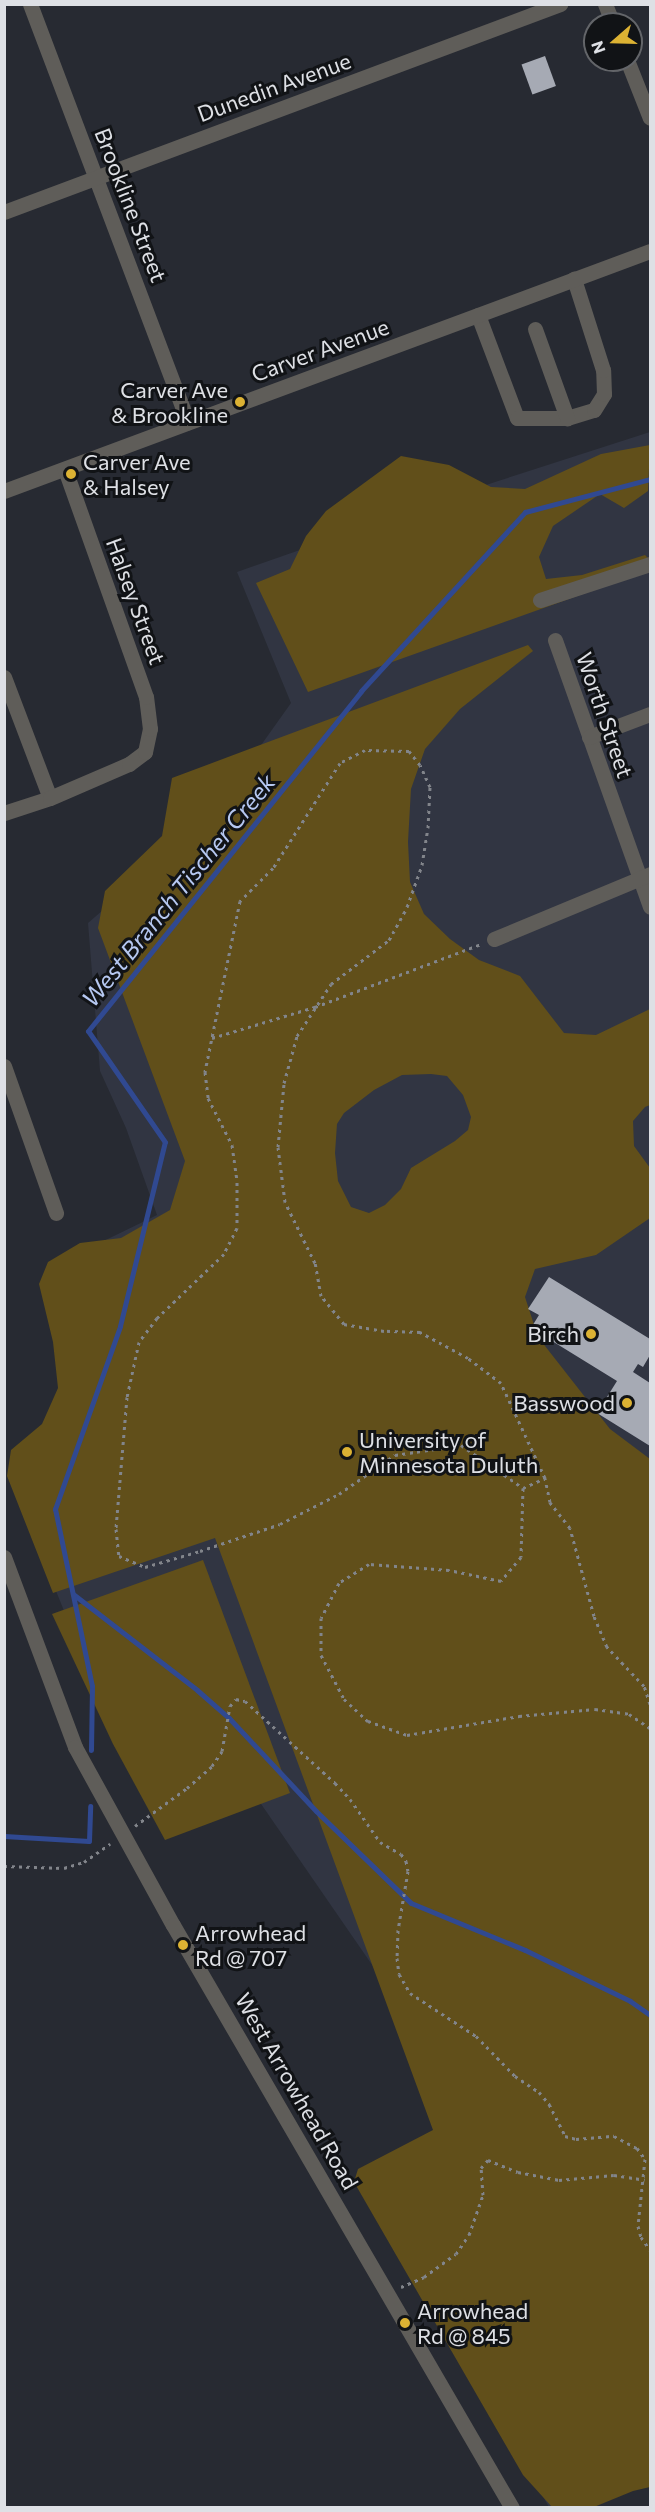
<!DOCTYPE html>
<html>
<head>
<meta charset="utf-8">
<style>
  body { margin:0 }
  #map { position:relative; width:655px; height:2512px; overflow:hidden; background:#272a32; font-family:Commissioner,sans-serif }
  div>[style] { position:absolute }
  .built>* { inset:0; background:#313542 }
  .forest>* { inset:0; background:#614f1a }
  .stream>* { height:5px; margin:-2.5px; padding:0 2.5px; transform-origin:2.5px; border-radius:2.5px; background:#304991 }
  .building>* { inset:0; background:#a6aab4; transform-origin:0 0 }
  .path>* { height:3px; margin-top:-1.5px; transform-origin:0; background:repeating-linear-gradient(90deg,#82858b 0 3px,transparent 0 7.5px) }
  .minor>* { height:15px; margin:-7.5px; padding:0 7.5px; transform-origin:7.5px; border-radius:7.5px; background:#5f5d59 }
  .dots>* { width:16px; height:16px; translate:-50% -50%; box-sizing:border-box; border:3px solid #111316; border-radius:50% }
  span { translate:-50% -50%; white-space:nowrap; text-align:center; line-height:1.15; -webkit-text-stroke:6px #111316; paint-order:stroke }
  .street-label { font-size:22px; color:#dee0e5 }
  .poi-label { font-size:22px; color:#dee0e5 }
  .right { translate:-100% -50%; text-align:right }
  .left { translate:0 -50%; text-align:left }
  .water-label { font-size:24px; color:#b6c8f1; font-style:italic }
  .frame { position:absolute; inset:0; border:6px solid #dee0e5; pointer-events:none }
  .north { position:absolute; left:583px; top:12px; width:60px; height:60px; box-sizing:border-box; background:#111316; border:2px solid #636569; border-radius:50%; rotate:250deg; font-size:16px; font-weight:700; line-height:24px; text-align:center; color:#dee0e5 }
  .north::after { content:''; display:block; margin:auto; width:21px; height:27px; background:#dcb233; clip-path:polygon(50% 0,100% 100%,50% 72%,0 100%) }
</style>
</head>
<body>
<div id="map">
  <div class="built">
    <i style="clip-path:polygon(650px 432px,650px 2473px,586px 2507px,549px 2507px,359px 2178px,439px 2128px,388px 1988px,250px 1788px,119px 1747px,16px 1492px,71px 1412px,77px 1254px,157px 1215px,126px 1128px,100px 1071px,88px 923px,209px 818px,291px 703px,237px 572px,492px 483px)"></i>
  </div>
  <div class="forest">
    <i style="clip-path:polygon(650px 445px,648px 491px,624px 508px,600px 494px,553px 526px,539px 557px,546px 579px,582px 575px,645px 555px,650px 560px,650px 570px,308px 692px,256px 583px,290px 569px,306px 536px,326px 511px,401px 456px,449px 465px,491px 487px,525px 489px,601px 454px)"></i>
    <i style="clip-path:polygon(evenodd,528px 645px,533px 651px,460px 709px,425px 749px,411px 789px,408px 842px,410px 882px,424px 914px,450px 939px,479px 960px,520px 976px,564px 1033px,596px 1035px,650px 1009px,650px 1105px,645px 1107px,633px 1121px,634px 1146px,650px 1168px,650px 1218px,596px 1255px,535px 1269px,525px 1297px,538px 1337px,610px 1429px,650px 1459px,650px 2487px,633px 2491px,594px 2507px,552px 2507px,523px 2475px,354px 2182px,358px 2169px,433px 2130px,215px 1538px,53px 1593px,7px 1476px,11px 1450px,42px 1424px,58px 1388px,53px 1342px,39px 1284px,48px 1262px,80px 1243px,121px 1238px,170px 1210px,185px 1161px,98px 928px,105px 891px,162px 836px,172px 778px,528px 645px,431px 1074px,447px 1076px,463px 1095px,471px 1117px,468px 1130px,455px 1141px,411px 1168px,401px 1189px,385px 1205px,369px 1213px,351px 1207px,338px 1181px,335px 1153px,337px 1124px,344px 1113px,374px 1090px,402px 1075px,431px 1074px)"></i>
    <i style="clip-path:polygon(203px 1560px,290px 1793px,165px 1840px,113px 1744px,52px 1614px)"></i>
  </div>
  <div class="stream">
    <i style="left:73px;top:1594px;width:157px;rotate:37.7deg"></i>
    <i style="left:197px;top:1690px;width:43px;rotate:41.2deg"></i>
    <i style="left:229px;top:1718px;width:127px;rotate:46.9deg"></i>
    <i style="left:316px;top:1811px;width:132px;rotate:44.1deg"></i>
    <i style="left:411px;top:1903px;width:123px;rotate:22.4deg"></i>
    <i style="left:525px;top:1950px;width:117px;rotate:25.9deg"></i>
    <i style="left:630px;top:2001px;width:24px;rotate:35deg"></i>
    <i style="left:91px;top:1750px;width:64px;rotate:-89.1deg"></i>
    <i style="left:92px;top:1686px;width:181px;rotate:-101.8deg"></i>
    <i style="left:55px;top:1509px;width:194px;rotate:-70.4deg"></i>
    <i style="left:120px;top:1326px;width:189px;rotate:-76.3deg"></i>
    <i style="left:165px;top:1142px;width:135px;rotate:-124.7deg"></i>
    <i style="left:88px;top:1031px;width:436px;rotate:-51.2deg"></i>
    <i style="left:361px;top:691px;width:243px;rotate:-47.5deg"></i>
    <i style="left:525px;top:512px;width:129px;rotate:-14.8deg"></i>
    <i style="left:4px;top:1836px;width:85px;rotate:3.4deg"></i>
    <i style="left:89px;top:1841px;width:35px;rotate:-88deg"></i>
  </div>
  <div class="building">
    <i style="left:545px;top:56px;width:32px;height:25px;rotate:70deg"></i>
    <i style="clip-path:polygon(549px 1277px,650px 1339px,650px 1355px,643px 1367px,638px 1364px,633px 1372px,650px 1383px,650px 1446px,597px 1413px,617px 1381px,531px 1328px,539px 1315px,528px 1309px)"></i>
  </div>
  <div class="path">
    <i style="left:212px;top:1038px;width:108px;rotate:-16.8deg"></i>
    <i style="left:315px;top:1007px;width:178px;rotate:-20.8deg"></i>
    <i style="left:523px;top:1488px;width:24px;rotate:-24deg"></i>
    <i style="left:650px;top:1704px;width:19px;rotate:-108deg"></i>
    <i style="left:644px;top:1686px;width:54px;rotate:-133.5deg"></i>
    <i style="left:607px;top:1647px;width:34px;rotate:-113deg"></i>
    <i style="left:594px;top:1616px;width:91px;rotate:-105.3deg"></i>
    <i style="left:570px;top:1528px;width:33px;rotate:-128deg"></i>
    <i style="left:550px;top:1502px;width:25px;rotate:-102deg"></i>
    <i style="left:545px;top:1478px;width:105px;rotate:-114.9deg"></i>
    <i style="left:501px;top:1383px;width:41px;rotate:-142.9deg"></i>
    <i style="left:468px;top:1358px;width:55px;rotate:-151.6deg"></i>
    <i style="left:420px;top:1332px;width:36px;rotate:-178deg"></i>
    <i style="left:384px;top:1331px;width:41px;rotate:-170.1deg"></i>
    <i style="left:344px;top:1324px;width:36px;rotate:-129deg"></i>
    <i style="left:321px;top:1296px;width:34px;rotate:-100deg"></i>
    <i style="left:315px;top:1263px;width:68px;rotate:-116.2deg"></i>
    <i style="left:285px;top:1202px;width:55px;rotate:-97.3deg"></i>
    <i style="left:278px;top:1147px;width:64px;rotate:-84.6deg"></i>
    <i style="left:284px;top:1083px;width:49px;rotate:-74.5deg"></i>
    <i style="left:297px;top:1036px;width:62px;rotate:-56.8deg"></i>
    <i style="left:331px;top:984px;width:73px;rotate:-37.2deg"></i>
    <i style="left:389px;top:940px;width:38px;rotate:-61deg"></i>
    <i style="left:407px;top:907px;width:45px;rotate:-70.3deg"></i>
    <i style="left:422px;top:865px;width:37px;rotate:-81deg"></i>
    <i style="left:428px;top:828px;width:41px;rotate:-87.2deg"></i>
    <i style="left:430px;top:787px;width:24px;rotate:-114deg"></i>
    <i style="left:420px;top:765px;width:18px;rotate:-128deg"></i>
    <i style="left:409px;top:751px;width:44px;rotate:-178.7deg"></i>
    <i style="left:365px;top:750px;width:28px;rotate:153deg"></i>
    <i style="left:340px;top:763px;width:125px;rotate:122.5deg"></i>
    <i style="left:273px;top:868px;width:47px;rotate:135deg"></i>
    <i style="left:240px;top:901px;width:175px;rotate:101.6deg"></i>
    <i style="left:205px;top:1072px;width:26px;rotate:83deg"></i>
    <i style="left:208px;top:1098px;width:53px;rotate:62.9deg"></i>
    <i style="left:232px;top:1145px;width:37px;rotate:82deg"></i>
    <i style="left:237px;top:1182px;width:46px;rotate:90deg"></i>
    <i style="left:237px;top:1228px;width:29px;rotate:117deg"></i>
    <i style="left:224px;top:1254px;width:93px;rotate:136.3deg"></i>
    <i style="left:157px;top:1318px;width:30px;rotate:127deg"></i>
    <i style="left:139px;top:1342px;width:56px;rotate:102.3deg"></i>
    <i style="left:127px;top:1397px;width:132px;rotate:94.8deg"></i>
    <i style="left:116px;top:1529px;width:27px;rotate:84deg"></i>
    <i style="left:119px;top:1556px;width:28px;rotate:23deg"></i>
    <i style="left:145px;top:1567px;width:57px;rotate:-16.2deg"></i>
    <i style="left:200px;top:1551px;width:84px;rotate:-18.6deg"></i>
    <i style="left:280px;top:1524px;width:66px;rotate:-27deg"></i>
    <i style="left:339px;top:1494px;width:68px;rotate:-34.9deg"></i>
    <i style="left:395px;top:1455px;width:67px;rotate:-8.6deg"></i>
    <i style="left:461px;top:1445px;width:75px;rotate:34.7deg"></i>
    <i style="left:523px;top:1488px;width:69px;rotate:91.7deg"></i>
    <i style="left:521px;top:1557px;width:31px;rotate:130deg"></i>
    <i style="left:501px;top:1581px;width:53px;rotate:-168.1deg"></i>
    <i style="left:449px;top:1570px;width:80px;rotate:-175.7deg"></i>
    <i style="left:369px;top:1564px;width:36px;rotate:148deg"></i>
    <i style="left:339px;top:1583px;width:39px;rotate:117deg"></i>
    <i style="left:321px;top:1618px;width:37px;rotate:90deg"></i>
    <i style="left:321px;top:1655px;width:50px;rotate:62.4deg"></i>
    <i style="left:344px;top:1699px;width:33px;rotate:43deg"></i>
    <i style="left:368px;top:1721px;width:41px;rotate:19.7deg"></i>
    <i style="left:407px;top:1735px;width:114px;rotate:-9.6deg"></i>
    <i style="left:519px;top:1716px;width:76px;rotate:-5.3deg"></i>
    <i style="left:595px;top:1709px;width:34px;rotate:8deg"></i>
    <i style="left:629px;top:1714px;width:25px;rotate:34deg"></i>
    <i style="left:135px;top:1826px;width:64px;rotate:-36.2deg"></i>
    <i style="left:187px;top:1788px;width:33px;rotate:-41deg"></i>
    <i style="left:212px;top:1766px;width:18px;rotate:-56deg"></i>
    <i style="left:222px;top:1751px;width:46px;rotate:-79.9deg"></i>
    <i style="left:230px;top:1706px;width:9px;rotate:-49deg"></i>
    <i style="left:236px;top:1699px;width:9px;rotate:13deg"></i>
    <i style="left:245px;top:1701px;width:122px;rotate:42.3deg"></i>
    <i style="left:335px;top:1783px;width:22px;rotate:47deg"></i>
    <i style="left:350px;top:1799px;width:52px;rotate:55.1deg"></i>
    <i style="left:380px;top:1842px;width:24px;rotate:30deg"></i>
    <i style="left:401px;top:1854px;width:9px;rotate:54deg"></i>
    <i style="left:406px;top:1861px;width:10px;rotate:79deg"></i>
    <i style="left:408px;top:1871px;width:60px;rotate:99.6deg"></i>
    <i style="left:398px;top:1930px;width:28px;rotate:92deg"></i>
    <i style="left:397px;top:1958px;width:16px;rotate:83deg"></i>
    <i style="left:399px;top:1974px;width:22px;rotate:60deg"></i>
    <i style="left:410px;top:1993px;width:79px;rotate:33.1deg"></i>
    <i style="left:476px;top:2036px;width:56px;rotate:45.7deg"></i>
    <i style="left:515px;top:2076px;width:29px;rotate:34deg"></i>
    <i style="left:539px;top:2092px;width:16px;rotate:50deg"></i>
    <i style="left:549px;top:2104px;width:36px;rotate:63deg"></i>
    <i style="left:565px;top:2136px;width:11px;rotate:15deg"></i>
    <i style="left:576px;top:2139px;width:38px;rotate:-5deg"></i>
    <i style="left:614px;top:2136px;width:26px;rotate:28deg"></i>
    <i style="left:637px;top:2148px;width:14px;rotate:54deg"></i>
    <i style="left:645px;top:2159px;width:67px;rotate:96deg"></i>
    <i style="left:638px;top:2226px;width:11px;rotate:75deg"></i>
    <i style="left:641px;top:2237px;width:16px;rotate:55deg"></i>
    <i style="left:4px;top:1866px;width:60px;rotate:1.9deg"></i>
    <i style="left:64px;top:1868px;width:21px;rotate:-17deg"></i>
    <i style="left:84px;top:1862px;width:32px;rotate:-35deg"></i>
    <i style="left:401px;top:2287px;width:25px;rotate:-23deg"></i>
    <i style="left:424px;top:2277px;width:39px;rotate:-36deg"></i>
    <i style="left:456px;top:2254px;width:23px;rotate:-56deg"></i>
    <i style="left:469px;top:2235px;width:42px;rotate:-70.7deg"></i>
    <i style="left:483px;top:2195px;width:27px;rotate:-94deg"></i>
    <i style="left:481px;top:2168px;width:11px;rotate:-49deg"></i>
    <i style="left:488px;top:2160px;width:32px;rotate:22deg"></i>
    <i style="left:518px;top:2172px;width:42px;rotate:11deg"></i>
    <i style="left:559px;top:2180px;width:55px;rotate:-5.2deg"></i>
    <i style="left:614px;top:2175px;width:31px;rotate:9deg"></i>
  </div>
  <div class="minor">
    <i style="left:30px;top:4px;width:447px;rotate:69.3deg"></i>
    <i style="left:605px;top:4px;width:22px;rotate:68deg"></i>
    <i style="left:627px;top:60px;width:62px;rotate:68.4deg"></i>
    <i style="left:4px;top:212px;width:594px;rotate:-20.51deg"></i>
    <i style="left:478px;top:315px;width:110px;rotate:69.3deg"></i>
    <i style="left:517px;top:418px;width:50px"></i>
    <i style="left:567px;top:418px;width:28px;rotate:-17deg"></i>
    <i style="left:594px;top:410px;width:19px;rotate:-58deg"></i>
    <i style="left:604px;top:394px;width:24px;rotate:-92deg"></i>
    <i style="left:603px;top:370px;width:96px;rotate:-107.7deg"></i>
    <i style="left:535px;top:329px;width:95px;rotate:70.2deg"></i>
    <i style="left:4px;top:491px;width:689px;rotate:-20.38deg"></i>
    <i style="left:540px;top:600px;width:116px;rotate:-18.1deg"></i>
    <i style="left:555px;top:640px;width:283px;rotate:70.4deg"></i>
    <i style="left:4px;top:677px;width:129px;rotate:69.2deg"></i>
    <i style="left:589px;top:737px;width:65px;rotate:-20.7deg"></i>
    <i style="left:4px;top:813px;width:48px;rotate:-18.1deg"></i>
    <i style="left:50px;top:798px;width:86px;rotate:-23.3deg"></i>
    <i style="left:129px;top:764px;width:20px;rotate:-37deg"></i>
    <i style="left:145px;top:752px;width:24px;rotate:-78deg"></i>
    <i style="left:150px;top:729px;width:32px;rotate:-97deg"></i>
    <i style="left:146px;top:697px;width:242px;rotate:-109.6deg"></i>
    <i style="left:494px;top:939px;width:169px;rotate:-22.6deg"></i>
    <i style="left:4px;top:1066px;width:156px;rotate:70.5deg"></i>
    <i style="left:4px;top:1557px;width:203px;rotate:69.5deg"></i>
    <i style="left:75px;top:1747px;width:203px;rotate:61.2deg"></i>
    <i style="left:173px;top:1925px;width:674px;rotate:59.82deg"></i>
  </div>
  <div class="dots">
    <i style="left:240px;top:402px;background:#dcb233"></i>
    <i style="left:71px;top:474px;background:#dcb233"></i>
    <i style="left:591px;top:1334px;background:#dcb233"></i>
    <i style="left:627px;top:1403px;background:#dcb233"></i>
    <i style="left:347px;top:1452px;background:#dcb233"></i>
    <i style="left:183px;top:1945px;background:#dcb233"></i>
    <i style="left:405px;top:2323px;background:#dcb233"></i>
  </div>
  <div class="street-label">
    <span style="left:274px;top:87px;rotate:-20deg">Dunedin Avenue</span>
    <span style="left:131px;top:205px;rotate:69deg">Brookline Street</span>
    <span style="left:320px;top:350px;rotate:-20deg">Carver Avenue</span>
    <span style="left:136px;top:601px;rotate:70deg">Halsey Street</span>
    <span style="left:605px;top:715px;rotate:71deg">Worth Street</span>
    <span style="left:297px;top:2091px;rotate:60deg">West Arrowhead Road</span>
  </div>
  <div class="poi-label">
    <span class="right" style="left:228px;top:402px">Carver Ave<br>&amp; Brookline</span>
    <span class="left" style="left:83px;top:474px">Carver Ave<br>&amp; Halsey</span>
    <span class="right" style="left:579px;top:1334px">Birch</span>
    <span class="right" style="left:615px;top:1403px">Basswood</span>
    <span class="left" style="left:359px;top:1452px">University of<br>Minnesota Duluth</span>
    <span class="left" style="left:195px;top:1945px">Arrowhead<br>Rd @ 707</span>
    <span class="left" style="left:417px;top:2323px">Arrowhead<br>Rd @ 845</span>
  </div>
  <div class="water-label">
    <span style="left:178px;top:890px;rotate:-51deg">West Branch Tischer Creek</span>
  </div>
  <div class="frame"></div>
  <div class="north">N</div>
</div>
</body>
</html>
